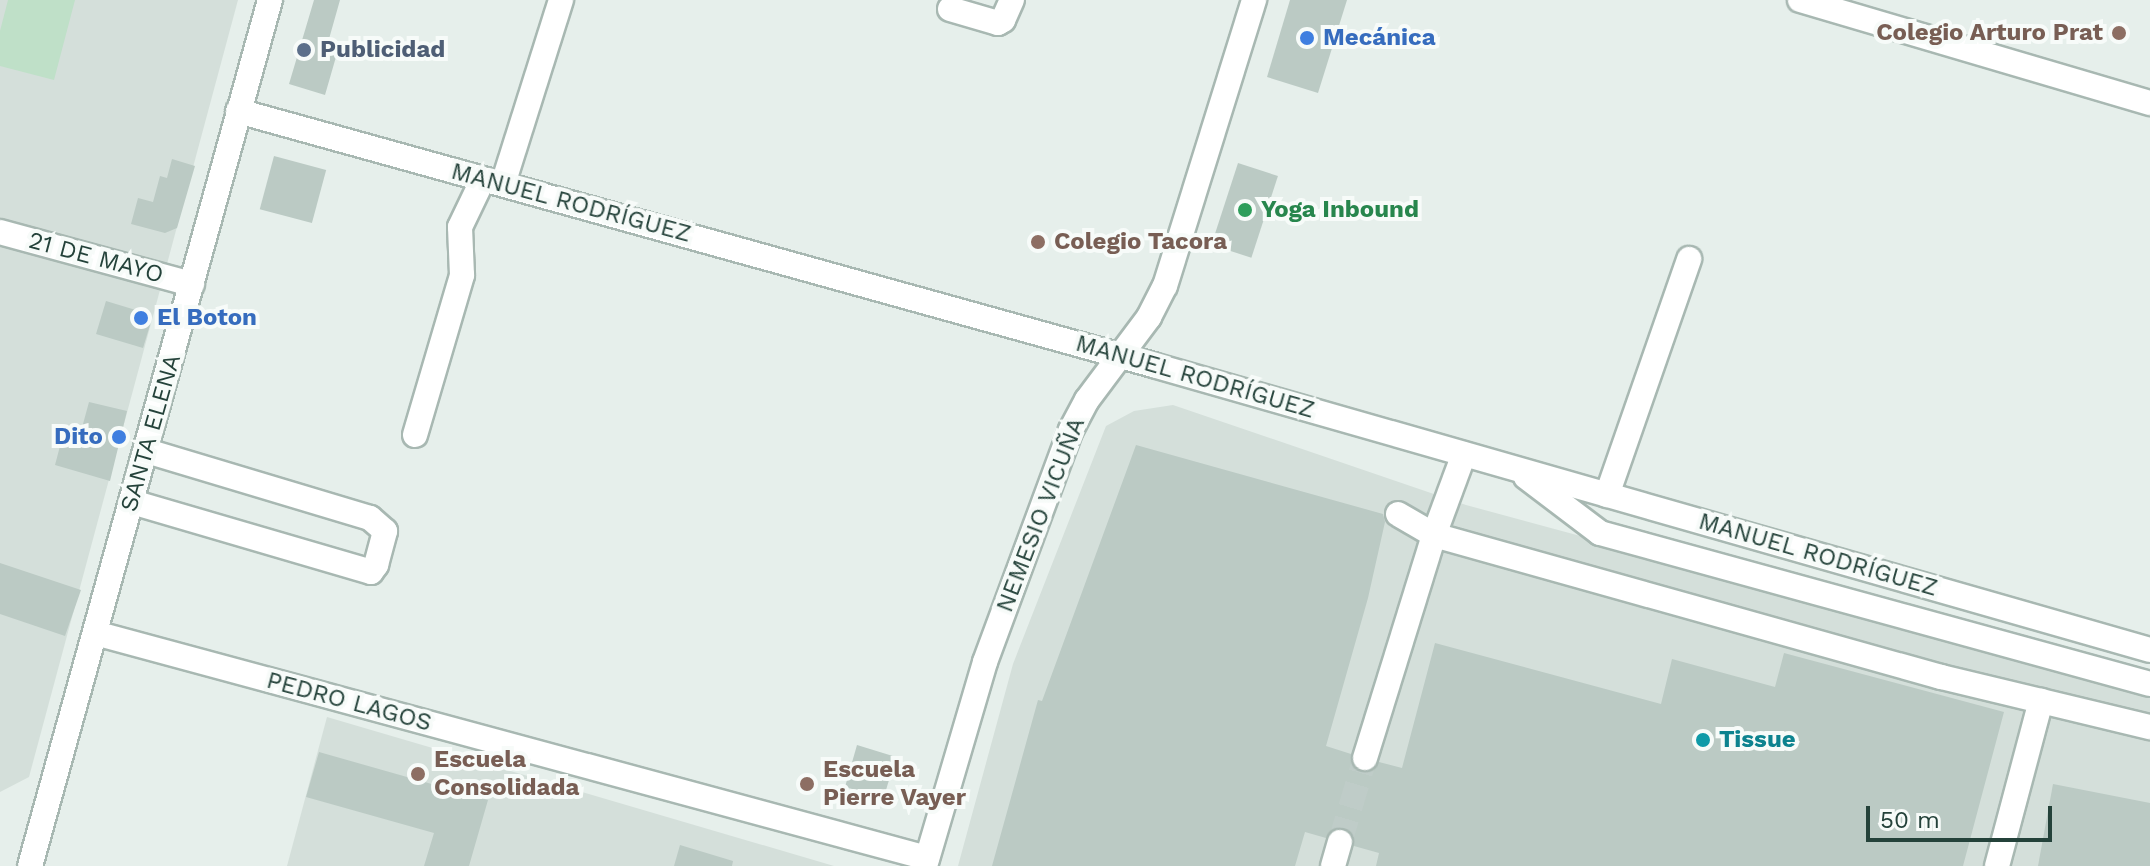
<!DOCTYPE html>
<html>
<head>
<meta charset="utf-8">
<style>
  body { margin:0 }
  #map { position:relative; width:2150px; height:866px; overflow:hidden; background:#e6efeb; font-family:"Work Sans",sans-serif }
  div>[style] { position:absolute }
  .built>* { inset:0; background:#d4dfda }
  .green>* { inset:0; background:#bfe0c8 }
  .building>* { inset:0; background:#bbcac4; transform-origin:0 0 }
  .minor-tunnel>* { height:24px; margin-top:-12px; transform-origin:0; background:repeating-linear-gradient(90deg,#bfccc8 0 24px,transparent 0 36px) }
  .roads { filter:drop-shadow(2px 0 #a8b8b2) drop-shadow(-2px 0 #a8b8b2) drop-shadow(0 2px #a8b8b2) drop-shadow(0 -2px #a8b8b2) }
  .minor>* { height:24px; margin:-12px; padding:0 12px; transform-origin:12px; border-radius:12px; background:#fff }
  .dots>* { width:22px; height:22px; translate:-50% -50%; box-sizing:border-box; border:4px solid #f7fbf9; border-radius:50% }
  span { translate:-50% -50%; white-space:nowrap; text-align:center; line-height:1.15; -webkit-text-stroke:8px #f7fbf9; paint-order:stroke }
  .education-label { font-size:24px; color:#785e54; font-weight:700 }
  .right { translate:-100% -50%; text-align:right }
  .left { translate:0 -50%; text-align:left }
  .shop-label { font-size:24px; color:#366cbe; font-weight:700 }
  .service-label { font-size:24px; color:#4e5e75; font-weight:700 }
  .street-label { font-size:24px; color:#24423a }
  .leisure-label { font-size:24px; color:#27864d; font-weight:700 }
  .culture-label { font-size:24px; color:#0d838f; font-weight:700 }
  .scale { position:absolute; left:1866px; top:806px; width:186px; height:36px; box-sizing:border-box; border:4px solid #24423a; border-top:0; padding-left:10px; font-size:24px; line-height:28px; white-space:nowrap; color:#24423a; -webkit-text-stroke:6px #f7fbf9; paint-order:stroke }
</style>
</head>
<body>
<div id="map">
  <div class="built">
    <i style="clip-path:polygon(0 0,238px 0,29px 777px,0 792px)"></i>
    <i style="clip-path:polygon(1173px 405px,1466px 505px,2150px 690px,2150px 866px,958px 866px,1013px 664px,1106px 426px,1134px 411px)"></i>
    <i style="clip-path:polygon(327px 717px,834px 866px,287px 866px)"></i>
  </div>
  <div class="green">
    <i style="clip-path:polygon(8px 0,75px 0,54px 80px,0 66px,0 31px)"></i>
  </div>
  <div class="building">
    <i style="clip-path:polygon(314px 0,340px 0,329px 39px,340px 43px,325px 95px,289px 84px)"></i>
    <i style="clip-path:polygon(1290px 0,1347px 0,1318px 93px,1267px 77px)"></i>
    <i style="left:274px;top:156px;width:54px;height:55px;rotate:15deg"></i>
    <i style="clip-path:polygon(172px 159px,195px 166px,177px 228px,165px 233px,131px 224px,138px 198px,153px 202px,160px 176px,167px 178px)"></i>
    <i style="left:1238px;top:163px;width:42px;height:86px;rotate:18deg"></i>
    <i style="clip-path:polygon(106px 301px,139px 311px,150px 325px,143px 348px,96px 334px)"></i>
    <i style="clip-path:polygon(89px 402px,127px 411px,110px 481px,55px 465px,64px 431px,80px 435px)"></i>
    <i style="clip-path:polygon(1136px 445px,1383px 514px,1385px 522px,1368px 598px,1326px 746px,1351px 754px,1351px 762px,1360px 772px,1369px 772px,1379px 762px,1402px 768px,1435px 643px,1661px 704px,1672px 659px,1775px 687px,1784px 653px,2004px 712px,1963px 866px,1376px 866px,1379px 853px,1354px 846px,1351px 832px,1337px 827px,1326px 838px,1305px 832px,1295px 866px,992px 866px,1038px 700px,1042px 701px)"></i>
    <i style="clip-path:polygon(0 563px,81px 590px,65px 636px,0 614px)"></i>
    <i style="clip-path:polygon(857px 745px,896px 757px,886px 790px,870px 794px,845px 787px)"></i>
    <i style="clip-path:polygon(319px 752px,488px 800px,469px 866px,424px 866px,434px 833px,306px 797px)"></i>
    <i style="clip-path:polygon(2053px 784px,2150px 803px,2150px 866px,2038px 866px)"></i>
    <i style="clip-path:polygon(680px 845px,733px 861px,732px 866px,674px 866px)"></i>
  </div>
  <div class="minor-tunnel">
    <i style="left:1340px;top:842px;width:88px;rotate:-73.4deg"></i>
  </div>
  <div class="roads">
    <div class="minor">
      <i style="left:1800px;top:0;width:365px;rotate:16.4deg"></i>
      <i style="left:950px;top:9px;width:50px;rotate:16.3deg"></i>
      <i style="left:998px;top:23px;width:6px;rotate:-31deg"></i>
      <i style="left:1003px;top:20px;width:22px;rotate:-66deg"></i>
      <i style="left:238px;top:111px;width:950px;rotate:15.51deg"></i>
      <i style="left:1153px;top:365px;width:1037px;rotate:15.95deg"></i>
      <i style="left:503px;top:184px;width:193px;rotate:-72.5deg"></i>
      <i style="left:0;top:232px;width:199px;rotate:15.2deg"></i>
      <i style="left:415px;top:435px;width:167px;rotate:-73.6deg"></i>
      <i style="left:462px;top:275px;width:48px;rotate:-92.4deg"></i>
      <i style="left:460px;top:227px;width:53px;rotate:-64.4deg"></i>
      <i style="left:1526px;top:477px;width:93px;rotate:37.1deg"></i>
      <i style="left:1600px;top:533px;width:570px;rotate:15.35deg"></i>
      <i style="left:1607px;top:495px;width:250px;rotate:-70.8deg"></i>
      <i style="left:132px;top:502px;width:249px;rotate:16.3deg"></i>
      <i style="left:371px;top:572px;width:9px;rotate:-54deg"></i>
      <i style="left:376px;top:565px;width:35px;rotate:-75deg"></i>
      <i style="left:385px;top:531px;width:20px;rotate:-139deg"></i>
      <i style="left:370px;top:518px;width:234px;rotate:-163.3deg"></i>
      <i style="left:1398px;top:514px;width:42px;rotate:30.3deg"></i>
      <i style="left:1434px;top:535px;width:527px;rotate:15.65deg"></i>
      <i style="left:1941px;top:677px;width:215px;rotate:13.5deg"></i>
      <i style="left:95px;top:633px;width:862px;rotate:15.13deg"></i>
      <i style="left:1365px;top:758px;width:233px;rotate:-72.8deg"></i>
      <i style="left:1434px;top:535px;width:86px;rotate:-69.7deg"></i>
      <i style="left:30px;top:866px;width:899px;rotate:-74.51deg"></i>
      <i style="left:925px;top:866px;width:213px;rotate:-73.6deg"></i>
      <i style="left:985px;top:662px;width:247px;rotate:-69.7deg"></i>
      <i style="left:1071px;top:430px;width:34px;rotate:-62deg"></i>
      <i style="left:1087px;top:400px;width:104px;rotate:-53.2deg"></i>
      <i style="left:1149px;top:317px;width:35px;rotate:-63deg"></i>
      <i style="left:1165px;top:286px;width:300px;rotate:-72.7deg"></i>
      <i style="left:1333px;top:866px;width:25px;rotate:-74deg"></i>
      <i style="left:1997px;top:866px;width:171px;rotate:-75.1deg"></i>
    </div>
  </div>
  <div class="dots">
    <i style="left:2119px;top:33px;background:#8d6e63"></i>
    <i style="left:1307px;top:38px;background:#3f7fe0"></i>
    <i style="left:304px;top:50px;background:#5c6f8a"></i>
    <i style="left:1245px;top:210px;background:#2e9e5b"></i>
    <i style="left:1038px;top:242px;background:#8d6e63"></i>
    <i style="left:141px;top:318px;background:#3f7fe0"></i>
    <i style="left:119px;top:437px;background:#3f7fe0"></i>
    <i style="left:1703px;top:740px;background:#0f9aa8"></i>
    <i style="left:418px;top:774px;background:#8d6e63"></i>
    <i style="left:807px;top:784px;background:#8d6e63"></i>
  </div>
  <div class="education-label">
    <span class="right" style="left:2103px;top:33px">Colegio Arturo Prat</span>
    <span class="left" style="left:1054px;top:242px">Colegio Tacora</span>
    <span class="left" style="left:434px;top:774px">Escuela<br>Consolidada</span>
    <span class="left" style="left:823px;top:784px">Escuela<br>Pierre Vayer</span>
  </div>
  <div class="shop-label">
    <span class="left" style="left:1323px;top:38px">Mecánica</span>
    <span class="left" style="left:157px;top:318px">El Boton</span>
    <span class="right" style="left:103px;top:437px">Dito</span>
  </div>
  <div class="service-label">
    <span class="left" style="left:320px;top:50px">Publicidad</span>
  </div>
  <div class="street-label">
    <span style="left:571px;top:203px;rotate:15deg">MANUEL RODRÍGUEZ</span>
    <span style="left:96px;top:258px;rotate:15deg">21 DE MAYO</span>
    <span style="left:1195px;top:377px;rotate:16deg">MANUEL RODRÍGUEZ</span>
    <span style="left:151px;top:433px;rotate:-74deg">SANTA ELENA</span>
    <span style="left:1041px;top:515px;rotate:-69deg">NEMESIO VICUÑA</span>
    <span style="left:1818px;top:555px;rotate:16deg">MANUEL RODRÍGUEZ</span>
    <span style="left:349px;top:702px;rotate:15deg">PEDRO LAGOS</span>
  </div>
  <div class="leisure-label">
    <span class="left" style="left:1261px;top:210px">Yoga Inbound</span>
  </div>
  <div class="culture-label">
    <span class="left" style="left:1719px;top:740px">Tissue</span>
  </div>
  <div class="scale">50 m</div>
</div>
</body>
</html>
